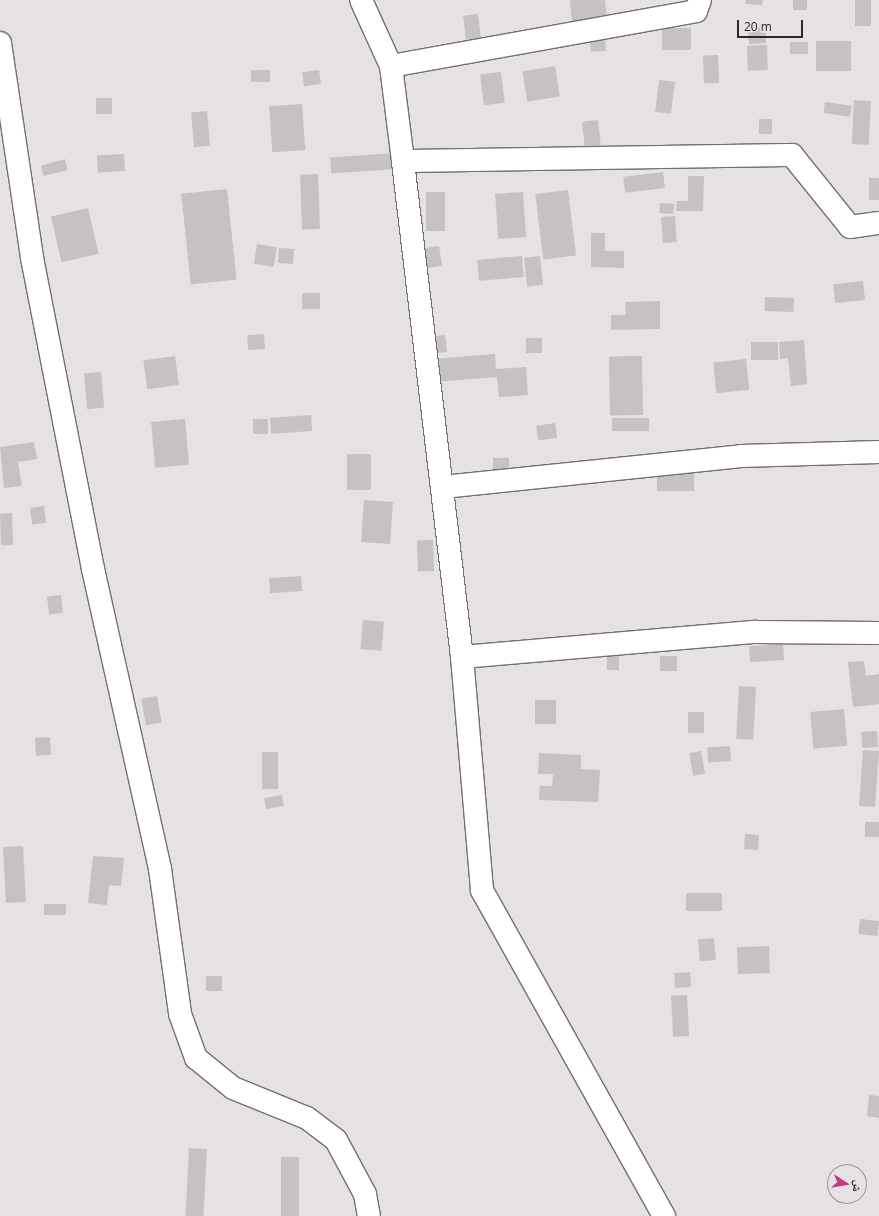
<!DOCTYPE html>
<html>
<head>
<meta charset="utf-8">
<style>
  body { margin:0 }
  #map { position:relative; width:879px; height:1216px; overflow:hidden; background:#e6e1e3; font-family:"Open Sans","Noto Naskh Arabic",sans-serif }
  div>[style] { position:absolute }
  .building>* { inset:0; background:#c6c1c3; transform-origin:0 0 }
  .roads { filter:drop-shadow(1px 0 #746f71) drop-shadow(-1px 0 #746f71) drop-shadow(0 1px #746f71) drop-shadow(0 -1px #746f71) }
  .minor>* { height:22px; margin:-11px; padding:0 11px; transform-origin:11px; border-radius:11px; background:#fff }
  span { translate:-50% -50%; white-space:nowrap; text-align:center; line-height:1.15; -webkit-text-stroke:3px #e6e1e3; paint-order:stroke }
  .north { position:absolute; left:827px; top:1164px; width:40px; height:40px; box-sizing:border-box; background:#e6e1e3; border:1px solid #9a9798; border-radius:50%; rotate:102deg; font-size:11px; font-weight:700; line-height:16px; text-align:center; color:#292727 }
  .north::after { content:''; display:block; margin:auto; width:14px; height:18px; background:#c43e7e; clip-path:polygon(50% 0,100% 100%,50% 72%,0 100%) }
  .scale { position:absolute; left:737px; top:20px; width:66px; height:18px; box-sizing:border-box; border:2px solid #292727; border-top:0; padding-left:5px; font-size:12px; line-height:14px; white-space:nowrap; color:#292727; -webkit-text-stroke:3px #e6e1e3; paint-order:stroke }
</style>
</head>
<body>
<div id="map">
  <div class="building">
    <i style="clip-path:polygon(570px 0,605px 0,607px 18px,572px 23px)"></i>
    <i style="clip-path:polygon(746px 0,763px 0,762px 5px,746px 4px)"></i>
    <i style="left:793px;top:0;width:14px;height:10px"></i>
    <i style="left:855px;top:0;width:16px;height:26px"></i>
    <i style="left:478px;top:14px;width:24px;height:15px;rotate:83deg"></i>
    <i style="left:765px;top:27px;width:16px;height:17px;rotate:86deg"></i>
    <i style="left:691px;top:28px;width:22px;height:29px;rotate:90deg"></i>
    <i style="left:605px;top:34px;width:17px;height:15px;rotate:87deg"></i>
    <i style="left:816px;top:41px;width:35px;height:30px"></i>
    <i style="left:790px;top:42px;width:18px;height:12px"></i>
    <i style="left:767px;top:45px;width:25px;height:20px;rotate:88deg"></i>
    <i style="left:718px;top:55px;width:28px;height:15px;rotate:88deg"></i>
    <i style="left:555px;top:66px;width:31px;height:33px;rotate:81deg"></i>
    <i style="left:251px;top:70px;width:19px;height:12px"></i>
    <i style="left:319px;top:70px;width:14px;height:17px;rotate:82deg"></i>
    <i style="left:501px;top:72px;width:31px;height:21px;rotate:83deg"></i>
    <i style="left:659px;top:80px;width:16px;height:32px;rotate:7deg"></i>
    <i style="left:96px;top:98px;width:16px;height:16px"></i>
    <i style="left:854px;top:100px;width:17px;height:44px;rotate:3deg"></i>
    <i style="left:825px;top:102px;width:27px;height:11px;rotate:8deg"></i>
    <i style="left:302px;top:104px;width:46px;height:33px;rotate:86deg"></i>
    <i style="left:207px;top:111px;width:35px;height:16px;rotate:85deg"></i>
    <i style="left:759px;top:119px;width:13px;height:15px"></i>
    <i style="left:598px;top:120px;width:28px;height:16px;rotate:84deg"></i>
    <i style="left:394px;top:153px;width:16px;height:64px;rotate:86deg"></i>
    <i style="left:124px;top:154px;width:17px;height:27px;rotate:87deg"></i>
    <i style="left:65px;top:159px;width:11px;height:25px;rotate:75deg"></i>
    <i style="left:663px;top:172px;width:16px;height:40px;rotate:83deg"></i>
    <i style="left:318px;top:174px;width:55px;height:18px;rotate:88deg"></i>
    <i style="clip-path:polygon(688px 176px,704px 176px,703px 211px,676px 211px,677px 201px,688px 201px)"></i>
    <i style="left:869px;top:178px;width:10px;height:22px"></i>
    <i style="left:227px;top:189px;width:91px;height:46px;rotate:84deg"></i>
    <i style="left:568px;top:190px;width:66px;height:33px;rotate:83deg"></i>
    <i style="left:426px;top:192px;width:19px;height:39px"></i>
    <i style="left:523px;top:192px;width:45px;height:28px;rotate:86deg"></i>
    <i style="left:660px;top:203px;width:14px;height:10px;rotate:4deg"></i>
    <i style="left:88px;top:208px;width:47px;height:38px;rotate:77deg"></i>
    <i style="left:675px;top:216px;width:26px;height:14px;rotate:86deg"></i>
    <i style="clip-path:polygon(591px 233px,605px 233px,605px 251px,624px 251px,624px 268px,591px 267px)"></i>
    <i style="left:257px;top:244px;width:20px;height:20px;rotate:9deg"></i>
    <i style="left:439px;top:246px;width:20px;height:21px;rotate:81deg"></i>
    <i style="left:279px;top:248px;width:15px;height:15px;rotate:4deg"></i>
    <i style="left:522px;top:256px;width:21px;height:45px;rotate:85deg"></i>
    <i style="left:540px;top:256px;width:29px;height:16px;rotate:84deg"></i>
    <i style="left:863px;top:281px;width:19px;height:30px;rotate:84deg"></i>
    <i style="left:302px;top:293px;width:18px;height:16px"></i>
    <i style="left:765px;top:297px;width:29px;height:14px;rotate:2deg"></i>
    <i style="clip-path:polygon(660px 301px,660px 329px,611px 330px,611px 315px,626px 315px,625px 302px)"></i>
    <i style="left:264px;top:334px;width:15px;height:17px;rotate:86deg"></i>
    <i style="left:445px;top:335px;width:17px;height:11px;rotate:83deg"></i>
    <i style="left:526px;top:338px;width:16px;height:15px"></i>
    <i style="clip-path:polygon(804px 340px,807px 384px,791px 386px,788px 358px,780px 359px,779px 342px)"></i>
    <i style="left:751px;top:342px;width:27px;height:18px"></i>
    <i style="clip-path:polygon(495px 354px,496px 369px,526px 367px,528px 395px,499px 397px,497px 377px,434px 382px,433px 359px)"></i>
    <i style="left:175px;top:356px;width:29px;height:32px;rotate:82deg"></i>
    <i style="left:642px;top:356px;width:59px;height:33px;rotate:89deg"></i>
    <i style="left:746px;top:359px;width:31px;height:33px;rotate:84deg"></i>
    <i style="left:101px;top:372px;width:36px;height:17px;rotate:85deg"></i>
    <i style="left:311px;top:415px;width:16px;height:41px;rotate:86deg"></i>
    <i style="left:612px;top:418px;width:37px;height:13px"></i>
    <i style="left:185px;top:419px;width:46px;height:34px;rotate:85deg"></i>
    <i style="left:253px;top:419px;width:15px;height:15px"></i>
    <i style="left:555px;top:423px;width:15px;height:19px;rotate:82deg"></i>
    <i style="clip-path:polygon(34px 442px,37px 459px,18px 462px,22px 486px,4px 488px,0 447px)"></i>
    <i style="left:347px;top:454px;width:24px;height:36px"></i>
    <i style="left:509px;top:458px;width:14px;height:16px;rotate:90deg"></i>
    <i style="left:657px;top:467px;width:37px;height:24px"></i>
    <i style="left:364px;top:500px;width:29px;height:42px;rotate:4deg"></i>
    <i style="left:44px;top:506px;width:17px;height:14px;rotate:83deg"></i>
    <i style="left:12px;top:513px;width:32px;height:12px;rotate:88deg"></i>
    <i style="left:433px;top:540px;width:31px;height:16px;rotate:88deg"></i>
    <i style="left:301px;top:576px;width:15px;height:32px;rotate:86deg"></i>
    <i style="left:61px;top:595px;width:18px;height:14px;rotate:84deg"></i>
    <i style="left:363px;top:620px;width:21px;height:29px;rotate:5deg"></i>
    <i style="left:783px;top:644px;width:16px;height:34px;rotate:86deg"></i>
    <i style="left:607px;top:651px;width:12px;height:19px"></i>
    <i style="left:660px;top:656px;width:17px;height:15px"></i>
    <i style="clip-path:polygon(864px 661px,866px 676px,879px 674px,879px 704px,853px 707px,848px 662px)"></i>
    <i style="left:739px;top:686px;width:17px;height:53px;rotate:3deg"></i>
    <i style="left:157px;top:696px;width:27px;height:16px;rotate:80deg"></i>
    <i style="left:535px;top:700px;width:21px;height:24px"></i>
    <i style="left:844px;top:709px;width:37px;height:34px;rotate:85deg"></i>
    <i style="left:704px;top:712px;width:21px;height:16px;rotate:90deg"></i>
    <i style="left:877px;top:731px;width:16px;height:16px;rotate:86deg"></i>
    <i style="left:50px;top:737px;width:18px;height:15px;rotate:87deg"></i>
    <i style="left:730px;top:746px;width:15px;height:23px;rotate:86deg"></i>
    <i style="left:863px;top:750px;width:16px;height:56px;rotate:4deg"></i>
    <i style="left:701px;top:751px;width:23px;height:12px;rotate:80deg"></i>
    <i style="left:262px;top:752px;width:16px;height:37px"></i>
    <i style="clip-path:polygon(539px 753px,581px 755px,581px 769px,600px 770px,598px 802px,539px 800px,540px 786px,552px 786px,553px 774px,538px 774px)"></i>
    <i style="left:282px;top:795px;width:11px;height:18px;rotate:80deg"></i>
    <i style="left:865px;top:822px;width:14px;height:15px"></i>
    <i style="left:745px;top:834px;width:14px;height:15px;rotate:4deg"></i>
    <i style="left:23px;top:846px;width:56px;height:20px;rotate:87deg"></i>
    <i style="clip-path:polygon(93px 856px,124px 858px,121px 886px,109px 885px,107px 905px,88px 903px)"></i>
    <i style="left:722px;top:893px;width:18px;height:36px;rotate:90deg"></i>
    <i style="left:66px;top:904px;width:11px;height:22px;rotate:90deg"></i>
    <i style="left:860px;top:919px;width:19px;height:15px;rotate:6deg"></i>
    <i style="left:714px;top:938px;width:22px;height:16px;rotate:85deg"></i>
    <i style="left:769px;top:946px;width:27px;height:32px;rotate:88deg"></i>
    <i style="left:690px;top:972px;width:15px;height:16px;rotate:86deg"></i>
    <i style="left:206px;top:976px;width:16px;height:15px"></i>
    <i style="left:687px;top:995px;width:41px;height:16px;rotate:87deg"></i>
    <i style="clip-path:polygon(869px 1095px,879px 1096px,879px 1118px,867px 1116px)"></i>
    <i style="left:189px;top:1148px;width:18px;height:68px;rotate:3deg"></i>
    <i style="left:281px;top:1157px;width:18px;height:59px"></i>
  </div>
  <div class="roads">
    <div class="minor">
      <i style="left:361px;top:0;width:72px;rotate:65.6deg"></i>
      <i style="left:0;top:43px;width:217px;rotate:81.5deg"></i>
      <i style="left:32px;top:258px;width:317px;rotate:78.9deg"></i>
      <i style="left:93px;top:569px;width:307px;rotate:77.4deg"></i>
      <i style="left:160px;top:869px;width:146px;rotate:82.1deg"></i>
      <i style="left:180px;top:1014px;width:47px;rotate:70deg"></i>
      <i style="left:196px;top:1058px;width:48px;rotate:39deg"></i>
      <i style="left:233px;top:1088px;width:80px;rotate:22.1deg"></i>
      <i style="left:307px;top:1118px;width:36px;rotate:37deg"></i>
      <i style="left:336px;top:1140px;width:61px;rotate:61.8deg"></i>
      <i style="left:365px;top:1194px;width:22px;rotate:80deg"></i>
      <i style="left:403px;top:161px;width:96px;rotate:-97.2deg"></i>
      <i style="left:391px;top:66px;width:310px;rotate:-10.2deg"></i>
      <i style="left:696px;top:11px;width:12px;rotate:-70deg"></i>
      <i style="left:443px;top:487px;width:300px;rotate:-5.9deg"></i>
      <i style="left:741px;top:456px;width:138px;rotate:-1.7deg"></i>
      <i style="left:462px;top:657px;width:499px;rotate:-96.8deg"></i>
      <i style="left:403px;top:161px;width:389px;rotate:-0.9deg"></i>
      <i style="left:792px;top:155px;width:92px;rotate:51.1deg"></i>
      <i style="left:850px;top:227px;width:29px;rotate:-8deg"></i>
      <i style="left:664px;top:1216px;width:373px;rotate:-119.2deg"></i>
      <i style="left:482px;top:890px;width:234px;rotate:-94.9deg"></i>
      <i style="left:462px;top:657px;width:295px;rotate:-4.9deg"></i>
      <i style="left:756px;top:632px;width:123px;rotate:0.5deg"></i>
    </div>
  </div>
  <div class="north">ش</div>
  <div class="scale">20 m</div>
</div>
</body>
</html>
